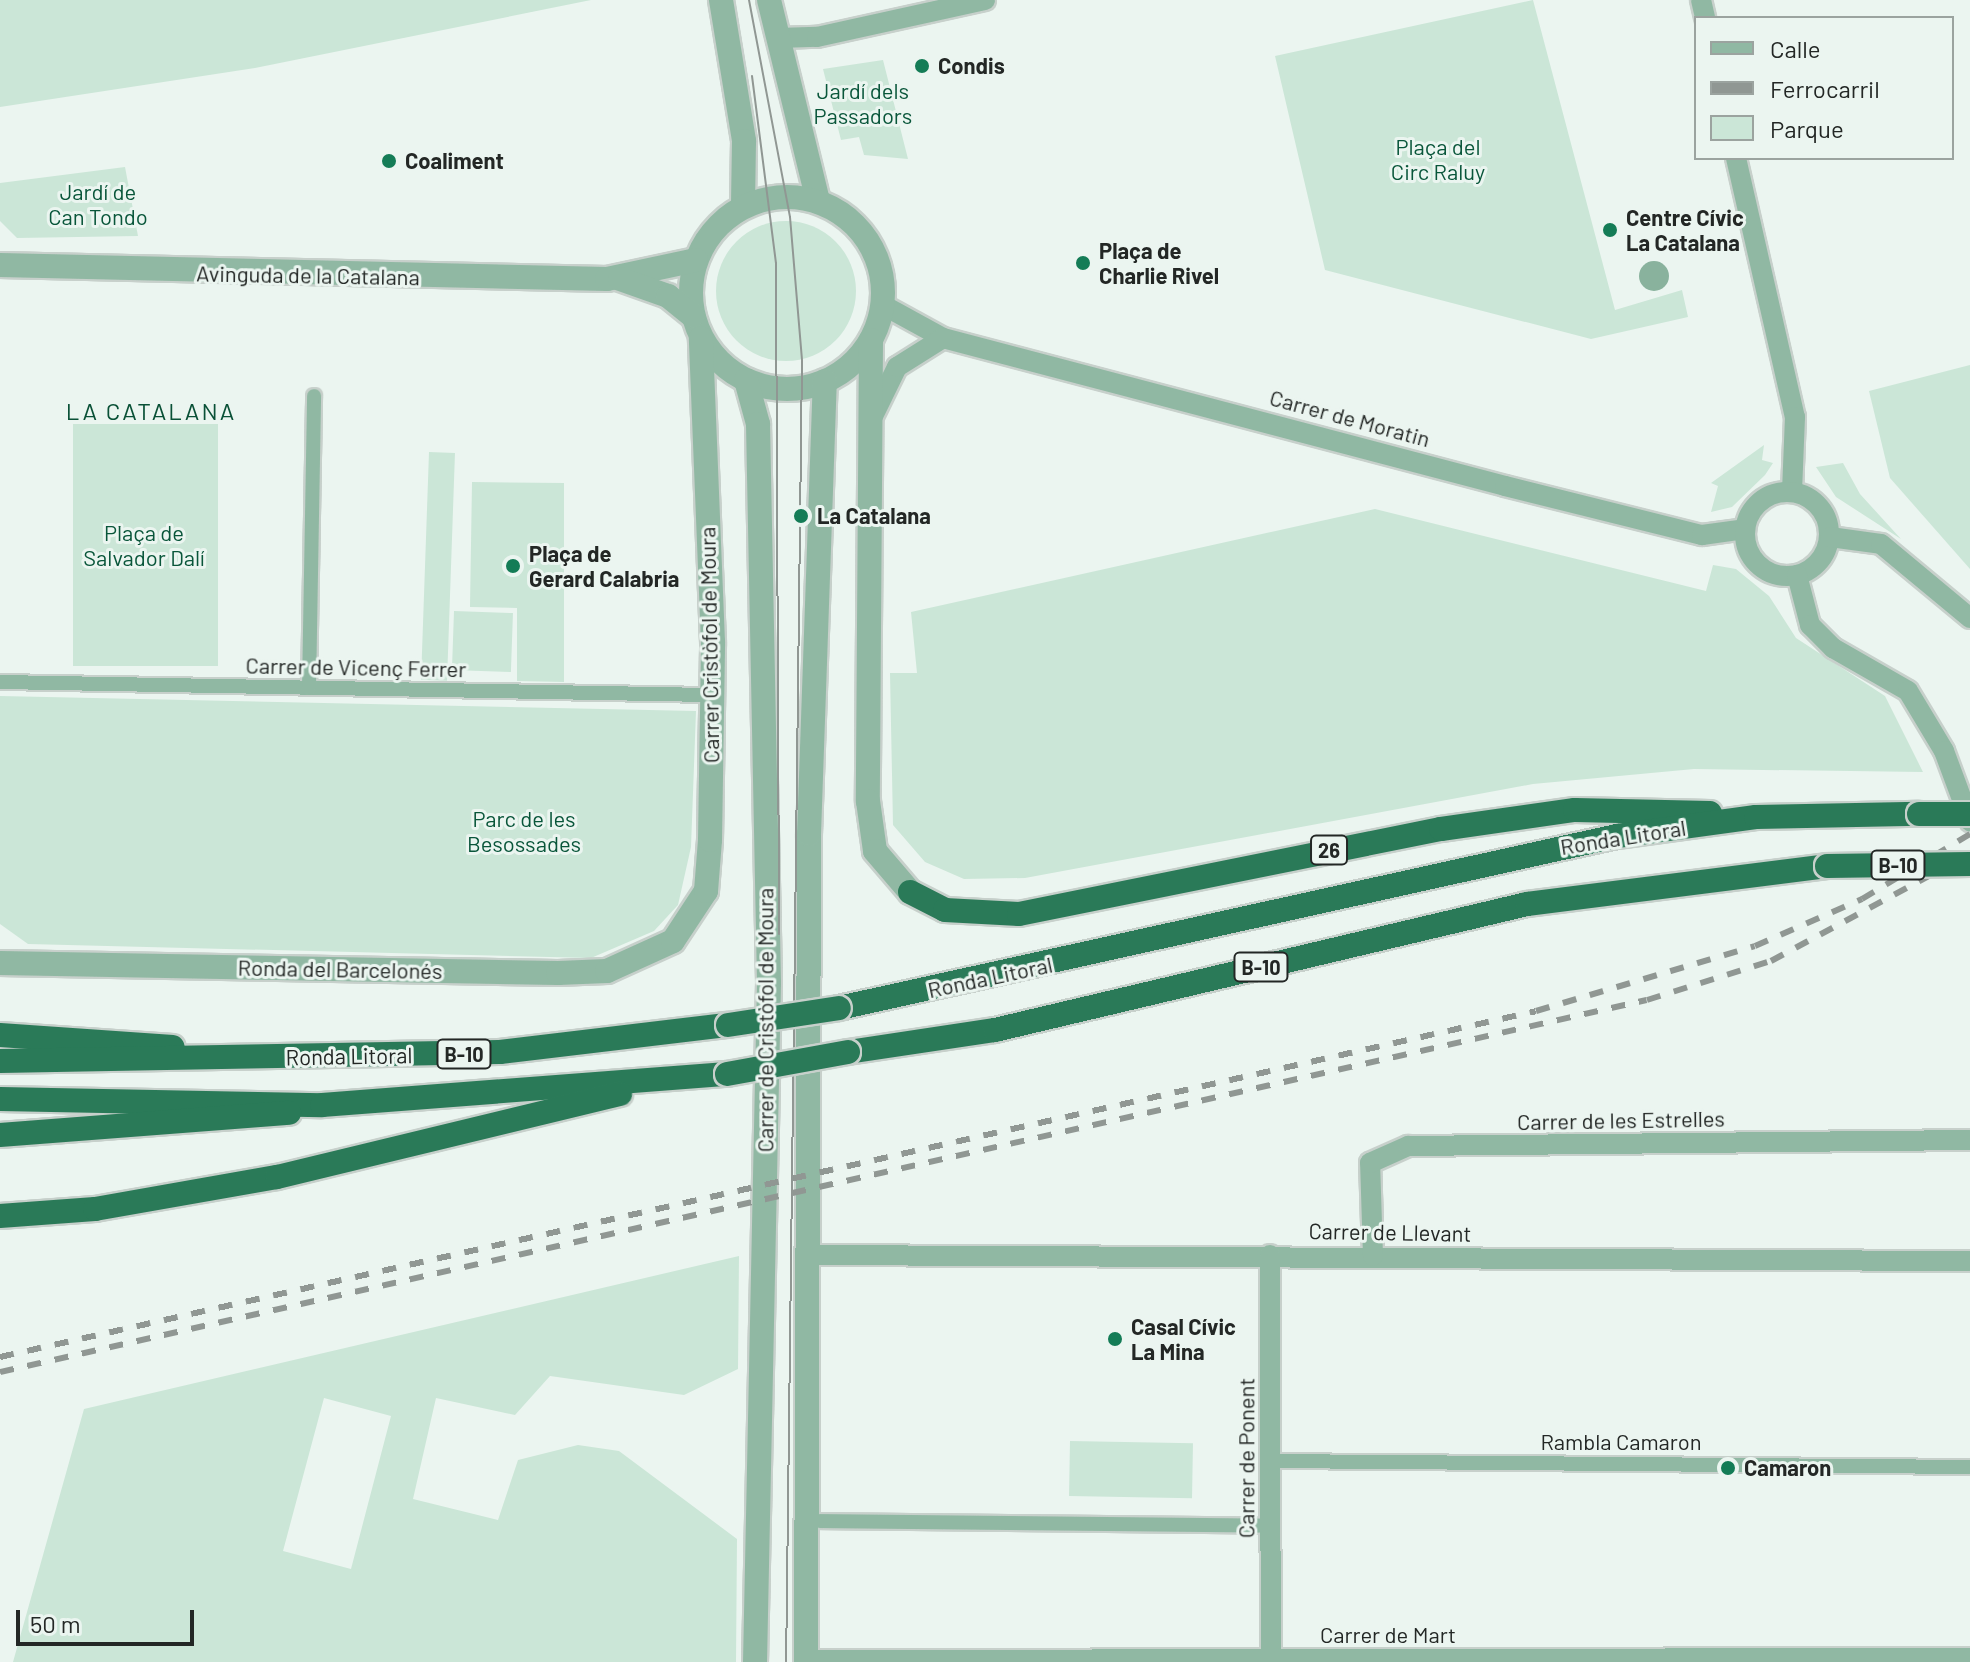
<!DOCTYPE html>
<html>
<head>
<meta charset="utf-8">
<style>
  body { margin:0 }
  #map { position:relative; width:1970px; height:1662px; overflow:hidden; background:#ebf5f0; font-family:Barlow,sans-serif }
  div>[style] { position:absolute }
  .green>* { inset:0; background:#cbe6d7; transform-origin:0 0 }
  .round { border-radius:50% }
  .water>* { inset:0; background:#89b29d }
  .roads { filter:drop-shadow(2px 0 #c7d0cb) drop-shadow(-2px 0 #c7d0cb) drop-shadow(0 2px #c7d0cb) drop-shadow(0 -2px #c7d0cb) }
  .pedestrian>* { height:14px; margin:-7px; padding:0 7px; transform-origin:7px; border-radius:7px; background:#90b8a3 }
  .minor>* { height:20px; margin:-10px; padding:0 10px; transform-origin:10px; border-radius:10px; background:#90b8a3 }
  .minor>.ring { margin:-10px; padding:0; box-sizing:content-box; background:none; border:20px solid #90b8a3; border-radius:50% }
  .tertiary>* { height:24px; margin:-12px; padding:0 12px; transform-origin:12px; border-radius:12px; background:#90b8a3 }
  .tertiary>.ring { margin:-12px; padding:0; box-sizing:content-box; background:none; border:24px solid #90b8a3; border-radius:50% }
  .trunk>* { height:24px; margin:-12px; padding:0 12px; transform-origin:12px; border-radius:12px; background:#2a7a58 }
  .tram>* { height:2px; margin:-1px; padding:0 1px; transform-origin:1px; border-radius:1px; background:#909793 }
  .rail>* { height:6px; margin-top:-3px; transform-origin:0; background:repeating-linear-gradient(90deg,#909793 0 14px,transparent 0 28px) }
  .bridges { filter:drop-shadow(2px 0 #c7d0cb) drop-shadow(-2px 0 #c7d0cb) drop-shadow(0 2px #c7d0cb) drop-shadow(0 -2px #c7d0cb) }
  .trunk-bridge>* { height:24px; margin:-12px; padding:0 12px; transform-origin:12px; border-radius:12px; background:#2a7a58 }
  .dots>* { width:22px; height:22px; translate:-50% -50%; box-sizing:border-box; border:4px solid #ebf5f0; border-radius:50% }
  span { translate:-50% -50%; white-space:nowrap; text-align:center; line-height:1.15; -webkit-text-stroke:6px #ebf5f0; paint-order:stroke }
  .shield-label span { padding:2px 6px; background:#ebf5f0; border:2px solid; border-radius:6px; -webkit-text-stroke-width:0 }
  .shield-label { font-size:20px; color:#232725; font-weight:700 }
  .poi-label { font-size:22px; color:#232725; font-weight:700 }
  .left { translate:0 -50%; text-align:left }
  .park-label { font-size:22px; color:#09563a }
  .street-label { font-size:22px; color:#232725 }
  .neighbourhood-label { font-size:24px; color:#0a5137; letter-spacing:2px }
  .legend { position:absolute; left:1694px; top:16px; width:260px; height:144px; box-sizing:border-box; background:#ebf5f0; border:2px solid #9ba39f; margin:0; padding:10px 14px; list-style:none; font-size:24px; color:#232725 }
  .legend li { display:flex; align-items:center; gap:16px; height:40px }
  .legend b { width:40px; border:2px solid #9ba39f }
  .scale { position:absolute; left:16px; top:1610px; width:178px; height:36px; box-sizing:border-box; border:4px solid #232725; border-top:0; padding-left:10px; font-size:24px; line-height:28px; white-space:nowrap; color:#232725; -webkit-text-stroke:6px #ebf5f0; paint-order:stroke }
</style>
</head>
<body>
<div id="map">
  <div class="green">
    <i style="clip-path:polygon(0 0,591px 0,255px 68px,0 107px)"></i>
    <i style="clip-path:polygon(1533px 0,1615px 310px,1682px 290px,1688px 317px,1591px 339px,1325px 270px,1275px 56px)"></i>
    <i style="clip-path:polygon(883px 60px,908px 159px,864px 155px,859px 137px,841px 140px,823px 69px)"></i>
    <i style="clip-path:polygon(125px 167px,138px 236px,17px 238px,0 221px,0 183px)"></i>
    <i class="round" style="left:716px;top:221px;width:140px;height:140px"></i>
    <i style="clip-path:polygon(1970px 365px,1970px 569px,1890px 478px,1869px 391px)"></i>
    <i style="left:218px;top:424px;width:242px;height:145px;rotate:90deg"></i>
    <i style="clip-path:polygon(1764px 445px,1762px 460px,1773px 463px,1765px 475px,1732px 507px,1711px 512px,1718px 486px,1711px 483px)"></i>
    <i style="left:429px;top:452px;width:26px;height:228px;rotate:2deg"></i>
    <i style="clip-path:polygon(1843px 463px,1860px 494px,1901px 539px,1836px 497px,1816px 467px)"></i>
    <i style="clip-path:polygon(472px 482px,564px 483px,564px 682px,517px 681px,517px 608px,470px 607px)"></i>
    <i style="clip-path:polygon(1375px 509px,1706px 591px,1713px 565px,1736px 569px,1769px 596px,1796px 638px,1885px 696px,1923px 772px,1694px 769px,1533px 784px,1025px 878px,964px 879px,925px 862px,893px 825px,890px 673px,917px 673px,911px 612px)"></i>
    <i style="left:454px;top:611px;width:59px;height:59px;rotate:2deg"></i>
    <i style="clip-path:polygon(0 696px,696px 711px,691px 847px,678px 905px,654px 931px,591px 958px,28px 944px,0 924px)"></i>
    <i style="clip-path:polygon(evenodd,739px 1256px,738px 1369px,684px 1395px,550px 1376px,515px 1415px,436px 1398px,413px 1499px,498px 1520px,518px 1460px,578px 1445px,619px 1451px,737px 1539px,736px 1662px,13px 1662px,84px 1409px,739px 1256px,324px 1398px,391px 1416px,351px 1569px,283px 1551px,324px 1398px)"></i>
    <i style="left:1070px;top:1441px;width:123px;height:55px;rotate:1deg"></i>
  </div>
  <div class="water">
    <i class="round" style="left:1639px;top:261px;width:30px;height:30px"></i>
  </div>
  <div class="roads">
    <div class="pedestrian">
      <i style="left:0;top:682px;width:712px;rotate:1.05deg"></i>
      <i style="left:309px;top:688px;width:292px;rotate:-89deg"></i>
      <i style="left:1271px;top:1461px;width:699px;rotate:0.49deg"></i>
      <i style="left:820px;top:1521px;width:451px;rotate:0.6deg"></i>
    </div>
    <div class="minor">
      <i style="left:1701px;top:0;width:18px;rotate:77deg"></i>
      <i style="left:779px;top:38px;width:38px;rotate:-2deg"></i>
      <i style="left:817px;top:37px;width:172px;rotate:-12.4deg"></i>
      <i style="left:1736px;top:158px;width:266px;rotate:77.2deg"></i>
      <i style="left:1795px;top:417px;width:74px;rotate:92.3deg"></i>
      <i style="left:883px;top:305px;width:68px;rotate:28.8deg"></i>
      <i style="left:943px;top:338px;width:581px;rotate:14.75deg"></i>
      <i style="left:1505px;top:486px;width:203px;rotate:14deg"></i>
      <i style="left:1702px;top:535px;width:43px;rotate:-7.9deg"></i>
      <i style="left:873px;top:416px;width:55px;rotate:-63.9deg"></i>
      <i style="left:897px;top:367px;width:54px;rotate:-32.2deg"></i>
      <i class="ring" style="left:1745px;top:492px;width:64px;height:64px"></i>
      <i style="left:1830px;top:537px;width:51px;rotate:7.8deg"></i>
      <i style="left:1881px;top:544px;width:116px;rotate:39.7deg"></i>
      <i style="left:1797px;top:575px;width:52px;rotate:75.4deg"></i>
      <i style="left:1810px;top:625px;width:33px;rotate:45deg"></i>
      <i style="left:1833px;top:648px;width:86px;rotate:29.8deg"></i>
      <i style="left:1908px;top:691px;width:70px;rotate:59deg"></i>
      <i style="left:1944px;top:751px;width:75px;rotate:69.6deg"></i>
      <i style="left:810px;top:1255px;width:1160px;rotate:0.3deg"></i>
      <i style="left:1270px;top:1255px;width:407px;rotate:89.9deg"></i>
      <i style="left:1373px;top:1256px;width:93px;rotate:-91.8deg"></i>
      <i style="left:1370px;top:1163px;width:42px;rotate:-24.1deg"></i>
      <i style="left:1408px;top:1146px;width:562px;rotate:-0.61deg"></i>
      <i style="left:806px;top:1660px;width:1164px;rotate:-0.1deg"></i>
    </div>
    <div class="tertiary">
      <i style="left:721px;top:0;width:143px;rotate:80.7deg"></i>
      <i style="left:744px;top:141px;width:66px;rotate:90.9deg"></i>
      <i style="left:769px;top:0;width:207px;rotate:76.3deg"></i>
      <i class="ring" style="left:691px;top:197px;width:168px;height:168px"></i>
      <i style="left:0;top:265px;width:607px;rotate:1.32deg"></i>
      <i style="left:607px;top:279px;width:91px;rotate:-12.1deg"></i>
      <i style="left:620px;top:279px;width:51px;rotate:19.5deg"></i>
      <i style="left:668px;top:296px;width:32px;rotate:39deg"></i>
      <i style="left:871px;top:340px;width:461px;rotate:90.4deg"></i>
      <i style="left:868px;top:801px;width:50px;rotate:82deg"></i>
      <i style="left:875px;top:851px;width:54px;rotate:49.5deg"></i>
      <i style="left:746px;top:380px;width:46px;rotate:74.7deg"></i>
      <i style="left:758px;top:424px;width:559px;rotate:88.87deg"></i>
      <i style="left:769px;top:983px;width:679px;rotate:91.18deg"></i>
      <i style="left:0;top:963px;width:558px;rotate:1.03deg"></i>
      <i style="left:558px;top:973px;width:49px;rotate:-2.3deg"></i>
      <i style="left:607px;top:971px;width:72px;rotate:-24.4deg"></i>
      <i style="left:673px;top:941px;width:60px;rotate:-56.6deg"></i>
      <i style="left:706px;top:891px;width:51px;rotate:-85.5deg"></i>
      <i style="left:710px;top:840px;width:198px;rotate:-89.1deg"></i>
      <i style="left:713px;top:642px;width:304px;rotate:-92.3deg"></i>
      <i style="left:806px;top:1662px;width:828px;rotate:-89.79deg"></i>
      <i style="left:809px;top:834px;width:453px;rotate:-88deg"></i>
    </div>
    <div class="trunk">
      <i style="left:910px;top:892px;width:39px;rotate:27deg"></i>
      <i style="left:945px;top:910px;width:74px;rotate:3.1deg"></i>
      <i style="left:1019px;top:914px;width:430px;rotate:-11.4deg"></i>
      <i style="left:1441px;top:829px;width:135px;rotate:-8.1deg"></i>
      <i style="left:1575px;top:810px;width:135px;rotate:1.3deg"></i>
      <i style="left:839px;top:1008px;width:797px;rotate:-12.47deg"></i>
      <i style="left:1617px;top:836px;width:140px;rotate:-7.8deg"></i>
      <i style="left:1756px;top:817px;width:163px;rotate:-1.1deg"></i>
      <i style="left:0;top:1035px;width:173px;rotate:4deg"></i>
      <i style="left:848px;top:1052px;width:149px;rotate:-8.5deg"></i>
      <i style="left:995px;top:1030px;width:547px;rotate:-13.32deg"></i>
      <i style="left:1527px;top:904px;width:302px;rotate:-7.2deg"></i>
      <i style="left:0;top:1061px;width:500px;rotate:-1.03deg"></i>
      <i style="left:500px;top:1052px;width:230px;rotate:-6.8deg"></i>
      <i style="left:0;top:1099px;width:322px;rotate:1.1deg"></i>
      <i style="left:322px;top:1105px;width:406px;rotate:-4.4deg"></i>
      <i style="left:0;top:1135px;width:290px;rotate:-4.4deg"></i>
      <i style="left:0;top:1216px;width:95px;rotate:-4.2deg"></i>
      <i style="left:95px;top:1209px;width:185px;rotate:-10deg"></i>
      <i style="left:277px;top:1177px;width:353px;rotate:-13.6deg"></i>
    </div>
  </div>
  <div class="tram">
    <i style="left:749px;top:0;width:221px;rotate:79.3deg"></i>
    <i style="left:790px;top:217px;width:144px;rotate:85.2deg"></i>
    <i style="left:802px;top:361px;width:1301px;rotate:90.7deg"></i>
    <i style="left:752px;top:76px;width:189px;rotate:82.7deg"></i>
    <i style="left:776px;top:263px;width:671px;rotate:89.74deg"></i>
  </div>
  <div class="rail">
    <i style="left:0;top:1357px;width:1574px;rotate:-12.69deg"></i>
    <i style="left:1536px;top:1011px;width:228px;rotate:-16.5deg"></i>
    <i style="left:1755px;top:946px;width:117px;rotate:-23.7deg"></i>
    <i style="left:1862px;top:899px;width:126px;rotate:-31deg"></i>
    <i style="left:0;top:1372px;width:1688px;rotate:-12.73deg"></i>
    <i style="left:1647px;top:1000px;width:130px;rotate:-17.5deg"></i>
    <i style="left:1771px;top:961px;width:226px;rotate:-28.3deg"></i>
  </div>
  <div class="bridges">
    <div class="trunk-bridge">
      <i style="left:1919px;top:814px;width:51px"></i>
      <i style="left:1827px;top:866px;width:143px;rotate:-0.8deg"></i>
      <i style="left:728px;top:1025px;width:112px;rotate:-8.7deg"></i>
      <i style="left:727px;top:1074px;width:123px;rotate:-10.3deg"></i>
    </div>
  </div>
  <div class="dots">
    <i style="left:922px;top:66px;background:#147c56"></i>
    <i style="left:389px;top:161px;background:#147c56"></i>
    <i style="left:1610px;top:230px;background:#147c56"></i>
    <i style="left:1083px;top:263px;background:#147c56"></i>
    <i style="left:801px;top:516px;background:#147c56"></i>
    <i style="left:513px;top:566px;background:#147c56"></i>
    <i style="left:1115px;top:1339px;background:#147c56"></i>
    <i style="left:1728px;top:1468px;background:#147c56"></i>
  </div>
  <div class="shield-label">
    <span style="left:1329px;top:850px">26</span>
    <span style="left:1898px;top:865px">B-10</span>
    <span style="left:1261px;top:967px">B-10</span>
    <span style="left:464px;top:1054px">B-10</span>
  </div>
  <div class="poi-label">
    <span class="left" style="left:938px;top:66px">Condis</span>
    <span class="left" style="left:405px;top:161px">Coaliment</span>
    <span class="left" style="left:1626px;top:230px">Centre Cívic<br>La Catalana</span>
    <span class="left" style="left:1099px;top:263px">Plaça de<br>Charlie Rivel</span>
    <span class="left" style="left:817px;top:516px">La Catalana</span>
    <span class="left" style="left:529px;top:566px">Plaça de<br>Gerard Calabria</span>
    <span class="left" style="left:1131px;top:1339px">Casal Cívic<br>La Mina</span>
    <span class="left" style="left:1744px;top:1468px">Camaron</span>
  </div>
  <div class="park-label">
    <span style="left:863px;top:103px">Jardí dels<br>Passadors</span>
    <span style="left:1438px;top:159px">Plaça del<br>Circ Raluy</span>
    <span style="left:98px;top:204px">Jardí de<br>Can Tondo</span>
    <span style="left:144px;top:545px">Plaça de<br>Salvador Dalí</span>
    <span style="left:524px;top:831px">Parc de les<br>Besossades</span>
  </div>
  <div class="street-label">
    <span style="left:308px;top:275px;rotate:1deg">Avinguda de la Catalana</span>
    <span style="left:1350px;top:418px;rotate:15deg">Carrer de Moratin</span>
    <span style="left:709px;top:645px;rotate:-91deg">Carrer Cristòfol de Moura</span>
    <span style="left:356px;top:667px;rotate:1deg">Carrer de Vicenç Ferrer</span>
    <span style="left:1623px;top:837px;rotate:-9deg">Ronda Litoral</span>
    <span style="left:340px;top:969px;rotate:1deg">Ronda del Barcelonés</span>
    <span style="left:990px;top:977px;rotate:-12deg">Ronda Litoral</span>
    <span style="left:765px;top:1020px;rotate:-90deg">Carrer de Cristòfol de Moura</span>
    <span style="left:349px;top:1056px;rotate:-1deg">Ronda Litoral</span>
    <span style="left:1621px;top:1120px;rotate:-1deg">Carrer de les Estrelles</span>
    <span style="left:1390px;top:1232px;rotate:1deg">Carrer de Llevant</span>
    <span style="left:1621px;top:1442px">Rambla Camaron</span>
    <span style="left:1246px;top:1458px;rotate:-90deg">Carrer de Ponent</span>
    <span style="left:1388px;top:1635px">Carrer de Mart</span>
  </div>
  <div class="neighbourhood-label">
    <span style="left:151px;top:411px">LA CATALANA</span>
  </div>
  <ul class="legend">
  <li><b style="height:10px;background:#90b8a3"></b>Calle</li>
  <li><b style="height:10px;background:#909793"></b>Ferrocarril</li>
  <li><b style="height:22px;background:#cbe6d7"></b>Parque</li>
  </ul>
  <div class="scale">50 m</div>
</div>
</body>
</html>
